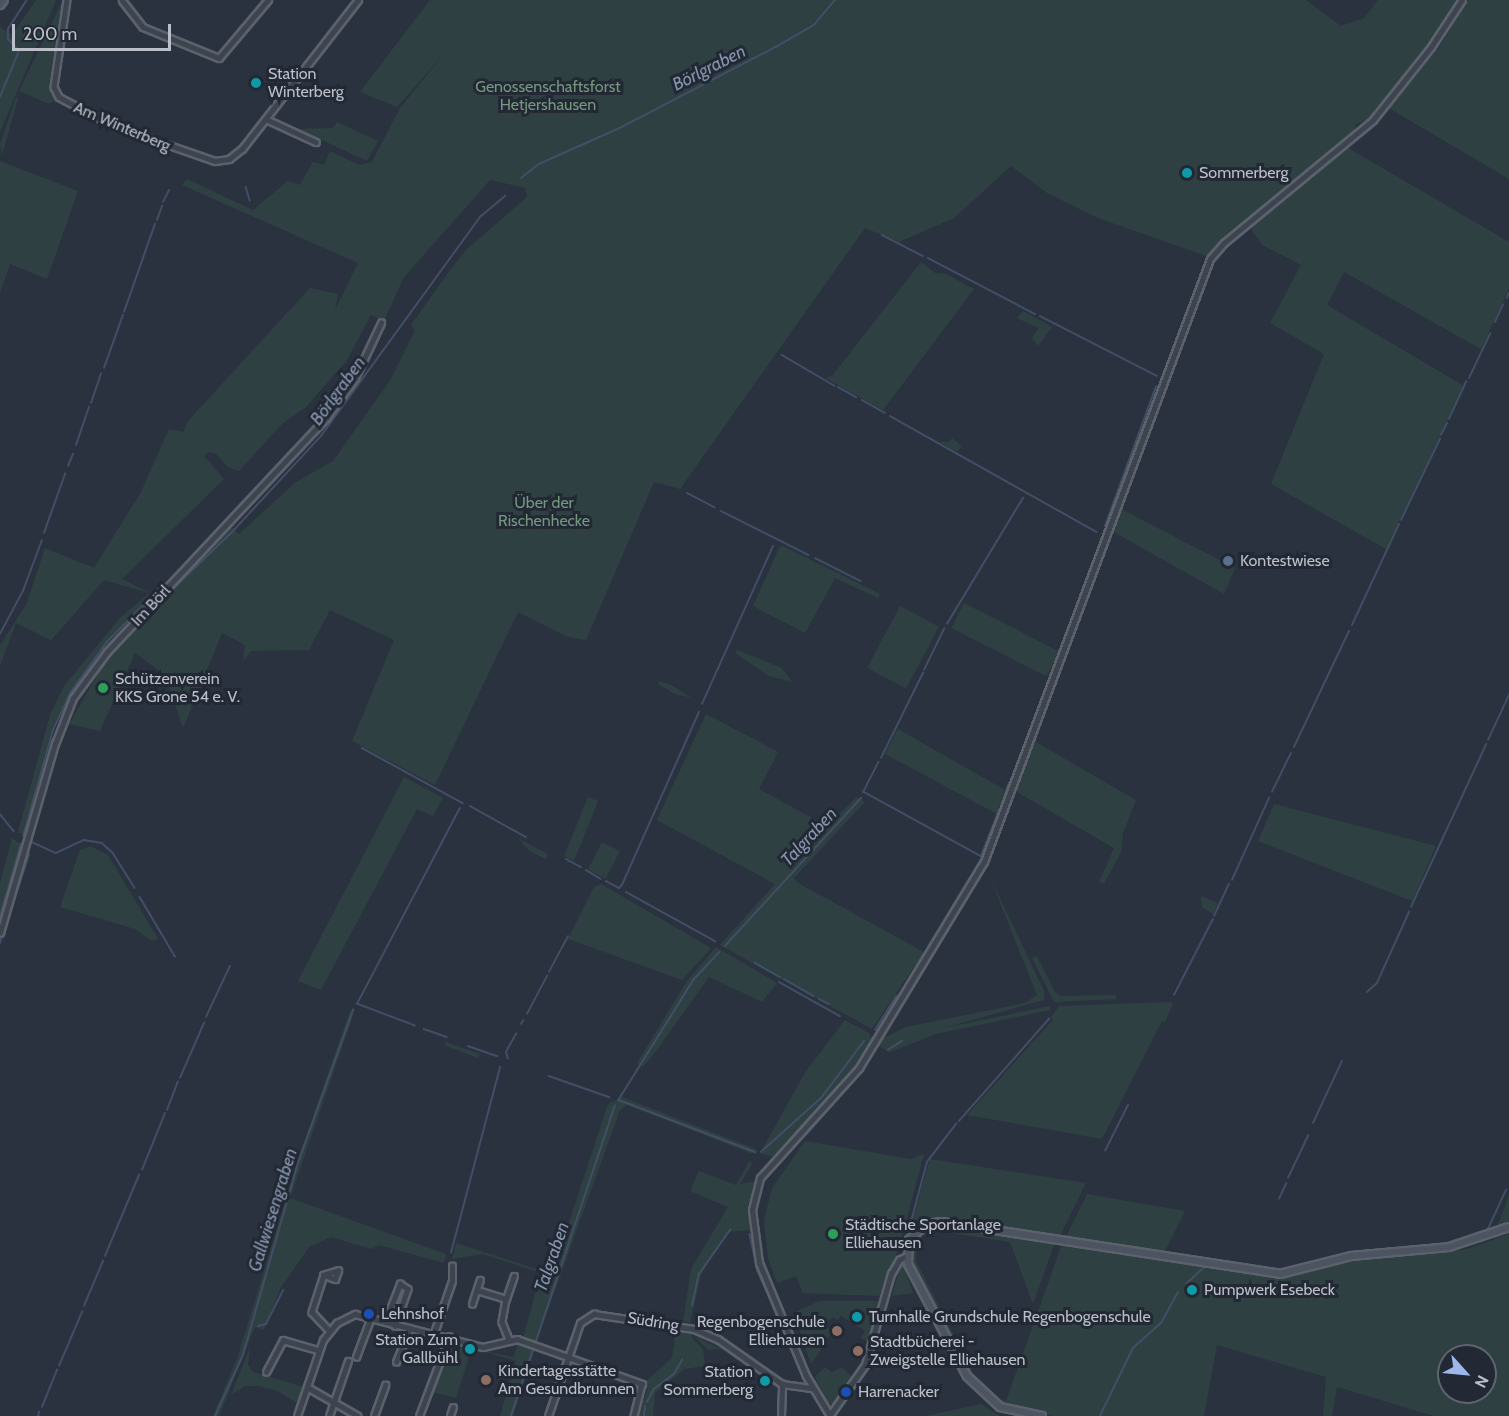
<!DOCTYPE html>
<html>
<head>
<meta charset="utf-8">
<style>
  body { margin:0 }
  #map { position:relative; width:1509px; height:1416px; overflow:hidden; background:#2a323f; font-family:Cabin,sans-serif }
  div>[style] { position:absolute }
  .green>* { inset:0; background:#2f4042; transform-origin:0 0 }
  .stream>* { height:1.5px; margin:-0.75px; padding:0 0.75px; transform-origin:0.75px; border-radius:0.75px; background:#424e66 }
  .roads { filter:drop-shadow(2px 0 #5b626c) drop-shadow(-2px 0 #5b626c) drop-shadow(0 2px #5b626c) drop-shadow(0 -2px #5b626c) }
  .street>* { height:4.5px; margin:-2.25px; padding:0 2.25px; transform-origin:2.25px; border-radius:2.25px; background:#3d444f }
  .secondary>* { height:6px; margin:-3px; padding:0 3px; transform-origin:3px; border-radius:3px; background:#4c5361 }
  .dots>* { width:16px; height:16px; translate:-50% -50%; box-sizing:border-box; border:3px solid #222934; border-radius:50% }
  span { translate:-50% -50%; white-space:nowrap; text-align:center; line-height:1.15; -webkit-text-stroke:6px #222934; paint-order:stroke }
  .poi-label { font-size:16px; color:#babfc9 }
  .left { translate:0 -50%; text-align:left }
  .right { translate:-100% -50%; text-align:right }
  .park-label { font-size:16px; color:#74977e }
  .street-label { font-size:16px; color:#babfc9 }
  .water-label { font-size:18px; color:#8694ad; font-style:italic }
  .north { position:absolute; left:1437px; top:1344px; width:60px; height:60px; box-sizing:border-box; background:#222934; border:2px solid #5f6570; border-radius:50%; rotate:117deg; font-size:16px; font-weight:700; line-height:24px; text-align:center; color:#babfc9 }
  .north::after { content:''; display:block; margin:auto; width:21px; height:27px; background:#9db7ec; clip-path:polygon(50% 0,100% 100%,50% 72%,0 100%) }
  .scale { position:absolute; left:12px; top:24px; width:159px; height:27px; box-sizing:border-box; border:3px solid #babfc9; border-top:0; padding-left:8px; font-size:18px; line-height:21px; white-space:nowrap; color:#babfc9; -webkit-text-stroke:4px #222934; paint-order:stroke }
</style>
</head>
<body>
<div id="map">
  <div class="green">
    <i style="clip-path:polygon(36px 0,56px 0,0 132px,0 27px,12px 35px)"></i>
    <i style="clip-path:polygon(430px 0,1306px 0,1341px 26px,1364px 18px,1378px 0,1459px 0,1435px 39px,1367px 120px,1356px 124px,1354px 133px,1206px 256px,1098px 218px,1047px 193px,1011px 166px,954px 218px,899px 242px,865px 228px,680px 489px,654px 482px,586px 640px,568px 637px,518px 612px,435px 785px,352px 741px,394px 640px,330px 610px,309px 650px,251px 651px,243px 661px,245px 645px,222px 633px,183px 728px,165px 675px,135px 653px,100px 731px,69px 724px,100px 671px,97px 668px,109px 653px,230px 526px,239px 534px,296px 482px,333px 461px,391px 379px,415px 330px,411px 325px,450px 270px,466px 250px,527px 197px,525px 188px,490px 180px,404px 277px,384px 321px,371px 315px,347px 360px,306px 407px,282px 424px,239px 471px,228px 467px,216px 454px,208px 452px,204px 456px,224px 479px,122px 579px,150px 593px,163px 583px,107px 642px,70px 692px,52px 729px,22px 834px,18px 832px,50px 715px,64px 686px,120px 618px,149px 593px,104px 580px,51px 640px,16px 623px,0 666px,0 645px,26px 605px,45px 548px,94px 568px,141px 492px,169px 429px,183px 432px,188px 421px,310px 288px,338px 294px,335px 310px,358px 263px,182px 185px,187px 179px,253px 210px,288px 181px,300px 185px,313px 162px,324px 165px,330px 151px,359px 165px,372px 162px,400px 108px,444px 54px,397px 107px,360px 92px)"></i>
    <i style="clip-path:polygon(1468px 0,1509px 0,1509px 179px,1387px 107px,1438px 49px)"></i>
    <i style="clip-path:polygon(62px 2px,49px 84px,55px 100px,49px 104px,19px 91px)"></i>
    <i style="clip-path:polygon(16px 97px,18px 98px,2px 156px,0 144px)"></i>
    <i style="clip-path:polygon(337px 122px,378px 141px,367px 161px,298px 129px,333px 128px)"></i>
    <i style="clip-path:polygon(1348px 148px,1509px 242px,1509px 289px,1481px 349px,1344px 272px,1327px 305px,1464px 386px,1386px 549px,1271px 484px,1324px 354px,1270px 323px,1301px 265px,1262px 245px,1250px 227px)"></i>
    <i style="clip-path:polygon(0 161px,78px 191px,47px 279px,10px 264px,0 293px)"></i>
    <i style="clip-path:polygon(921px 262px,935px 273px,946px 274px,974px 289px,883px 410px,825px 378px,832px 376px)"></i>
    <i style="clip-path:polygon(1023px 311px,1052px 327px,1038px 346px,1032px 338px,1039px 328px,1017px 318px)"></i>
    <i style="clip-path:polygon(952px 438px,962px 446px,957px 452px,939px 442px,949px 442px)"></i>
    <i style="clip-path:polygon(1121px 509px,1235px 568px,1224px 594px,1112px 531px)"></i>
    <i style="clip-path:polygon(783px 546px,880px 594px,878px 598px,835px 578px,805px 633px,753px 606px,779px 548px)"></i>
    <i style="left:964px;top:603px;width:107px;height:28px;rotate:27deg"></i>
    <i style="left:900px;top:606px;width:44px;height:70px;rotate:28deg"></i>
    <i style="clip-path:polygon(737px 650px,782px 668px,792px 682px,769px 676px,735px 653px)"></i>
    <i style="clip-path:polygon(660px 681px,673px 686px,692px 698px,675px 694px,658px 684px)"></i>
    <i style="clip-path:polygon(706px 714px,778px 752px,759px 789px,827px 826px,857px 797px,865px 802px,794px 878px,798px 883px,924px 952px,872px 1029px,720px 945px,775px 884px,657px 820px)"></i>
    <i style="clip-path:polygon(898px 729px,1005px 790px,997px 814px,885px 754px)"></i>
    <i style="clip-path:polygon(1034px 741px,1136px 800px,1123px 833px,1121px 852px,1104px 884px,1099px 882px,1114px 848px,1015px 791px)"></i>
    <i style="clip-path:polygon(404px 777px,443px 798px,433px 816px,417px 809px,321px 990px,298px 981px)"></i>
    <i style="left:588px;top:797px;width:11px;height:64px;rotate:22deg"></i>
    <i style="clip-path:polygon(1274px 804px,1436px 846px,1412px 901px,1258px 841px)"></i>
    <i style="clip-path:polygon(12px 838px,25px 847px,0 928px,0 883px)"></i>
    <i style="clip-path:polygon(518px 838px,548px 854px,546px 859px,529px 851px)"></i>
    <i style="left:602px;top:842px;width:20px;height:31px;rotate:27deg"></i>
    <i style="clip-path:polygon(90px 846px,108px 855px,158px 939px,152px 941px,135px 929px,60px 907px,80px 850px)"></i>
    <i style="clip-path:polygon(989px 875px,1044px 991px,1044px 1000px,944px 1028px,1050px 1006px,1050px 1010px,936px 1034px,890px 1052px,878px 1046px,881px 1039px,906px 1027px,1025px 1003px,1037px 995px)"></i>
    <i style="clip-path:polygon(601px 884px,711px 948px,682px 980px,568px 939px,594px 887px)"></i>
    <i style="clip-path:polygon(1201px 896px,1218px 903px,1213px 914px,1202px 907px)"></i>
    <i style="clip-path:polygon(716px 947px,777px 983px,762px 1002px,709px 977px,654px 1054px,643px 1067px,637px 1063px,687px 981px)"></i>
    <i style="clip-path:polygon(1037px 956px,1055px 992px,1061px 996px,1115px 995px,1117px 999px,1054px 1002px,1032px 958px)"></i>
    <i style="clip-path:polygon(1170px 1002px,1173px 1004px,1165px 1022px,1162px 1021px,1102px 1139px,967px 1115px,1053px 1020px,1051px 1017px,1059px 1006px)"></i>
    <i style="clip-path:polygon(350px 1011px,354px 1013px,290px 1198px,446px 1254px,444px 1263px,379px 1245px,371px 1249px,331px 1237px,309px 1247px,280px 1289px,264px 1330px,255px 1327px,219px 1416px,213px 1416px,238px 1356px,298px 1159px)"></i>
    <i style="clip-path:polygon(845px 1020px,869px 1033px,872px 1039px,864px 1053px,832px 1095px,772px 1157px,760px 1153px,806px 1071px)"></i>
    <i style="clip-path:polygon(446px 1042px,480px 1054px,478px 1058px,444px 1045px)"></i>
    <i style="clip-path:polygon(622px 1097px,758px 1150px,753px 1154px,627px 1105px,620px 1110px,536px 1343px,523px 1338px,541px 1273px,483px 1254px,452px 1259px,456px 1243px,552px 1274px,608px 1104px)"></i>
    <i style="clip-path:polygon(805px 1141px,911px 1159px,924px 1154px,899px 1247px,879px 1296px,803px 1293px,796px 1276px,777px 1283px,768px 1259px,764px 1220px,772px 1188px)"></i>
    <i style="clip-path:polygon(930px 1159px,1086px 1183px,1059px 1238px,939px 1219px,913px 1220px)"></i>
    <i style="clip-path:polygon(750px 1160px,752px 1165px,740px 1184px,756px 1181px,750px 1230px,728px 1232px,701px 1275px,690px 1323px,683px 1321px,691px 1269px,728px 1207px,690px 1191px,699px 1171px,736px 1185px)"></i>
    <i style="clip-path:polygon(1087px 1194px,1185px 1211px,1165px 1251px,1066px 1237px)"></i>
    <i style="clip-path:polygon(1509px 1196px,1509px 1224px,1499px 1229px,1497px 1227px)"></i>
    <i style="clip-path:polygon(evenodd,940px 1224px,1055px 1242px,1033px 1304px,1010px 1242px,932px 1230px,922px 1236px,916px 1252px,916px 1261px,975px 1377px,994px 1398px,1006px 1401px,1062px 1244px,1284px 1278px,1345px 1262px,1467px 1249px,1509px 1234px,1509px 1416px,1434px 1416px,1337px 1387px,1332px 1416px,1323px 1416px,1326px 1377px,1217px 1345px,1204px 1416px,1053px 1416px,1004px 1406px,997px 1402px,968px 1374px,911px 1263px,914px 1237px,928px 1226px,940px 1224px,1449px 1356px,1485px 1356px,1485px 1392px,1449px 1392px,1449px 1356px)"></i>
    <i style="clip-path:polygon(903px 1264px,913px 1293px,892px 1296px,900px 1268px)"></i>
    <i style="clip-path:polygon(819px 1301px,880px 1301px,870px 1343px,861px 1338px,865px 1331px,841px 1316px,838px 1320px,833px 1317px,825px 1324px,833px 1333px,823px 1342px,825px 1344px,811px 1364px,794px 1313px)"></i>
    <i style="clip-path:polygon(676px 1329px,692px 1333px,692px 1338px,703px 1349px,705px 1366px,684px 1369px,655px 1393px,653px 1416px,638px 1416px,648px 1388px,645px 1382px,672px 1358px)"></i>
    <i style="clip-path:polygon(694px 1336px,719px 1348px,721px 1345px,726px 1348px,708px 1350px)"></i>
    <i style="clip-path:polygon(455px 1342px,469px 1346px,471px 1351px,456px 1398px,432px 1392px,446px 1352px)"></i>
    <i style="clip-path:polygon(518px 1342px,535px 1347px,513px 1416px,500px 1416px,516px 1361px,479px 1350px,514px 1357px)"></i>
    <i style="clip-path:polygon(250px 1347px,248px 1365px,253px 1372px,304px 1387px,299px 1404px,277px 1391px,259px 1386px,245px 1386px,231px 1395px)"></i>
    <i style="clip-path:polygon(825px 1367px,832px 1372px,842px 1367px,854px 1379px,833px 1405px,828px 1403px,815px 1377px)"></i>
    <i style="clip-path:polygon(981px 1404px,1000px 1416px,925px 1416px)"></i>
  </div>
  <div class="stream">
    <i style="left:1425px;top:58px;width:38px;rotate:-55deg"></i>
    <i style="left:0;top:97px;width:50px;rotate:-67.6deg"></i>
    <i style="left:19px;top:51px;width:16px;rotate:-133deg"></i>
    <i style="left:8px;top:39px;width:10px;rotate:-90deg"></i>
    <i style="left:8px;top:29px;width:35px;rotate:-57deg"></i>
    <i style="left:521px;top:178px;width:23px;rotate:-38deg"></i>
    <i style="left:539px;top:164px;width:91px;rotate:-24deg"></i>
    <i style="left:622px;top:127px;width:174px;rotate:-27.5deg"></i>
    <i style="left:776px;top:47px;width:44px;rotate:-30.1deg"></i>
    <i style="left:814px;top:25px;width:33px;rotate:-50deg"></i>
    <i style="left:246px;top:187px;width:14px;rotate:73deg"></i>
    <i style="left:163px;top:202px;width:13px;rotate:-63deg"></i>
    <i style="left:157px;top:220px;width:15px;rotate:-70deg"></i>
    <i style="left:882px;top:235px;width:46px;rotate:27.1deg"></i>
    <i style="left:928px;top:258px;width:121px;rotate:27.6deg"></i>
    <i style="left:1507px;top:298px;width:5px;rotate:-68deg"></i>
    <i style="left:124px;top:312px;width:93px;rotate:-70.6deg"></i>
    <i style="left:1040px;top:316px;width:131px;rotate:27.1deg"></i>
    <i style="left:1495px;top:322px;width:19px;rotate:-65deg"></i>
    <i style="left:1182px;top:342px;width:26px;rotate:-69deg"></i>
    <i style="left:782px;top:355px;width:61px;rotate:30.3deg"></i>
    <i style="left:104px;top:368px;width:56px;rotate:-70.3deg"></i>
    <i style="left:1469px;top:378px;width:49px;rotate:-64.5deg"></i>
    <i style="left:838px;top:387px;width:21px;rotate:29deg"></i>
    <i style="left:862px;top:400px;width:26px;rotate:29deg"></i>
    <i style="left:91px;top:403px;width:31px;rotate:-71deg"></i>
    <i style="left:890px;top:416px;width:237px;rotate:29.3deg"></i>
    <i style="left:1155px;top:416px;width:72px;rotate:-69.5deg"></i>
    <i style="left:1449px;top:419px;width:41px;rotate:-65.3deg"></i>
    <i style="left:1441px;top:435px;width:13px;rotate:-63deg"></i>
    <i style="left:76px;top:445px;width:40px;rotate:-71.1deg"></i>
    <i style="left:68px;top:466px;width:13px;rotate:-67deg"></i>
    <i style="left:1131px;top:480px;width:64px;rotate:-69.9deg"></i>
    <i style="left:687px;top:493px;width:31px;rotate:27deg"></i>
    <i style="left:1121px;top:505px;width:23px;rotate:-70deg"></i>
    <i style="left:721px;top:511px;width:98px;rotate:26.6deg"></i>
    <i style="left:1401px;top:520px;width:90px;rotate:-64.3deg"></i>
    <i style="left:1105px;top:526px;width:148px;rotate:-69.9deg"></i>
    <i style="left:44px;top:533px;width:63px;rotate:-70.4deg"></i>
    <i style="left:1109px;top:537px;width:29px;rotate:-70deg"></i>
    <i style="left:815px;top:558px;width:51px;rotate:26.6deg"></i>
    <i style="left:174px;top:588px;width:83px;rotate:-44deg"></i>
    <i style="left:234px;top:530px;width:128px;rotate:-47.2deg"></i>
    <i style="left:321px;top:436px;width:271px;rotate:-54deg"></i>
    <i style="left:480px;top:217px;width:33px;rotate:-40deg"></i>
    <i style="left:947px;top:624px;width:147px;rotate:-58.9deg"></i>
    <i style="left:1352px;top:625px;width:111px;rotate:-65deg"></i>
    <i style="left:0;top:634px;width:49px;rotate:-61.9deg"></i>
    <i style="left:23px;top:591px;width:54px;rotate:-69.6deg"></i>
    <i style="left:1069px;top:644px;width:108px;rotate:-69.4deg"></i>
    <i style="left:924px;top:670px;width:46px;rotate:-64deg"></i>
    <i style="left:1053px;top:687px;width:40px;rotate:-69.8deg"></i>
    <i style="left:702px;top:704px;width:173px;rotate:-65.8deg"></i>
    <i style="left:1042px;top:717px;width:29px;rotate:-70deg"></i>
    <i style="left:1488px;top:740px;width:50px;rotate:-65deg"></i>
    <i style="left:1294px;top:747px;width:128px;rotate:-64.6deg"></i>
    <i style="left:362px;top:748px;width:115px;rotate:28.6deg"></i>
    <i style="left:881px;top:758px;width:95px;rotate:-63.7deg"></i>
    <i style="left:879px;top:762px;width:34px;rotate:117deg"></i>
    <i style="left:864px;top:792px;width:133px;rotate:28.7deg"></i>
    <i style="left:981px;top:856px;width:49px;rotate:-68.6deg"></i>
    <i style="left:1023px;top:765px;width:47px;rotate:-68.9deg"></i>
    <i style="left:1016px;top:784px;width:10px;rotate:-66deg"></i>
    <i style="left:1272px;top:792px;width:43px;rotate:-64deg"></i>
    <i style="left:470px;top:806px;width:64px;rotate:29deg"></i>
    <i style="left:1001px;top:806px;width:24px;rotate:-71deg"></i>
    <i style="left:0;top:814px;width:22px;rotate:51deg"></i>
    <i style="left:23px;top:836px;width:110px;rotate:-74.2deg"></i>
    <i style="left:53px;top:730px;width:42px;rotate:-64.7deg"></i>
    <i style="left:71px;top:692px;width:62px;rotate:-54.2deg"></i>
    <i style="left:107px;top:642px;width:77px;rotate:-45.5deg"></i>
    <i style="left:32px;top:842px;width:26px;rotate:25deg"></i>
    <i style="left:56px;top:853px;width:31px;rotate:-25deg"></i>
    <i style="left:84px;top:840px;width:18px;rotate:9deg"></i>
    <i style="left:102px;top:843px;width:15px;rotate:42deg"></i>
    <i style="left:113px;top:853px;width:41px;rotate:57.8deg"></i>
    <i style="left:990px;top:857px;width:66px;rotate:-70.5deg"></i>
    <i style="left:566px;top:859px;width:17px;rotate:28deg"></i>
    <i style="left:586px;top:870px;width:17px;rotate:31deg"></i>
    <i style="left:1232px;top:880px;width:90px;rotate:-65.7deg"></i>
    <i style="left:606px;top:881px;width:15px;rotate:28deg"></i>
    <i style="left:619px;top:888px;width:4px;rotate:-45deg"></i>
    <i style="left:622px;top:885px;width:189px;rotate:-66deg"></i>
    <i style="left:626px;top:892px;width:102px;rotate:28.8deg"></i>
    <i style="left:140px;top:897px;width:69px;rotate:59.3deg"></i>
    <i style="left:1411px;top:907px;width:179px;rotate:-65.2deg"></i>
    <i style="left:0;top:916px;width:75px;rotate:-73.7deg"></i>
    <i style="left:1214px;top:916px;width:35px;rotate:-65deg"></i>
    <i style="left:0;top:943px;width:93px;rotate:-71.8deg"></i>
    <i style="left:725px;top:946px;width:201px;rotate:-47.4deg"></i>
    <i style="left:720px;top:952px;width:38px;rotate:133deg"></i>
    <i style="left:694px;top:980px;width:142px;rotate:122deg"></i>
    <i style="left:619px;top:1100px;width:146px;rotate:20.9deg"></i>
    <i style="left:755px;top:963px;width:29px;rotate:29deg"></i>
    <i style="left:921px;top:970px;width:116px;rotate:-58.4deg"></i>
    <i style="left:549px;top:972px;width:40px;rotate:-62deg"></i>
    <i style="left:784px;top:979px;width:34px;rotate:30deg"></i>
    <i style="left:779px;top:982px;width:70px;rotate:29.1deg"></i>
    <i style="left:1367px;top:992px;width:13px;rotate:-42deg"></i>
    <i style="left:1377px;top:983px;width:78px;rotate:-65.7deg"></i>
    <i style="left:1174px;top:995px;width:85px;rotate:-62.8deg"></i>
    <i style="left:819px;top:999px;width:11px;rotate:27deg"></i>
    <i style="left:527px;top:1014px;width:43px;rotate:-62.2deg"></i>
    <i style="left:206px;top:1017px;width:56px;rotate:-64.8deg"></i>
    <i style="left:521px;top:1024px;width:4px;rotate:-56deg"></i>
    <i style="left:415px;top:1026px;width:62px;rotate:-159.2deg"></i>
    <i style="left:357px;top:1004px;width:221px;rotate:-62.3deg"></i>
    <i style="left:424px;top:1029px;width:24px;rotate:19deg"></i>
    <i style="left:875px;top:1030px;width:40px;rotate:-58deg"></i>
    <i style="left:468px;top:1046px;width:31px;rotate:19deg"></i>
    <i style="left:888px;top:1050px;width:17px;rotate:-33deg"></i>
    <i style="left:872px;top:1052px;width:13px;rotate:-61deg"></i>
    <i style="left:508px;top:1059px;width:7px;rotate:-106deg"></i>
    <i style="left:506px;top:1052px;width:21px;rotate:-61deg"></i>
    <i style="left:549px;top:1076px;width:64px;rotate:19.3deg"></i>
    <i style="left:180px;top:1078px;width:60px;rotate:-66.4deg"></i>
    <i style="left:167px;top:1110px;width:30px;rotate:-69deg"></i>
    <i style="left:959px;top:1121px;width:136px;rotate:-48.6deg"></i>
    <i style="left:1313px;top:1123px;width:68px;rotate:-64.9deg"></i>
    <i style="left:788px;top:1150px;width:116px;rotate:-47.8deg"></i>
    <i style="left:1105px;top:1151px;width:51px;rotate:-63.4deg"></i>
    <i style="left:761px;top:1152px;width:82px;rotate:-42deg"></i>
    <i style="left:822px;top:1097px;width:70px;rotate:-53.1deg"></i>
    <i style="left:142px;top:1170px;width:61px;rotate:-68deg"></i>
    <i style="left:1288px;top:1178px;width:47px;rotate:-64.5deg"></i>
    <i style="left:760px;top:1188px;width:17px;rotate:-62deg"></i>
    <i style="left:1279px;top:1199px;width:17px;rotate:-65deg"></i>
    <i style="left:755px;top:1215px;width:16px;rotate:-83deg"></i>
    <i style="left:911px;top:1222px;width:62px;rotate:-75.1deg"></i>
    <i style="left:927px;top:1162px;width:48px;rotate:-52.7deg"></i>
    <i style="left:1487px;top:1231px;width:45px;rotate:-65.1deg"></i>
    <i style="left:750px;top:1234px;width:38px;rotate:78deg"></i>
    <i style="left:758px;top:1271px;width:103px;rotate:66.4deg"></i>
    <i style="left:451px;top:1253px;width:192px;rotate:-75.2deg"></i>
    <i style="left:105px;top:1256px;width:88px;rotate:-67.2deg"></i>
    <i style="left:1186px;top:1284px;width:25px;rotate:-43deg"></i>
    <i style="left:776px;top:1299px;width:50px;rotate:66.5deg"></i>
    <i style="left:84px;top:1306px;width:49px;rotate:-67.1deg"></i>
    <i style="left:692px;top:1306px;width:33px;rotate:-78deg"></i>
    <i style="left:699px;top:1274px;width:54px;rotate:-54.8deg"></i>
    <i style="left:258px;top:1326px;width:8px;rotate:-14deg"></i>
    <i style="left:266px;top:1324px;width:38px;rotate:-63deg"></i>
    <i style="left:799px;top:1352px;width:24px;rotate:66deg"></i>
    <i style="left:59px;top:1366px;width:59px;rotate:-66.9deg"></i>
    <i style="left:647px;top:1402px;width:15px;rotate:-62deg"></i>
    <i style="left:654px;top:1389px;width:25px;rotate:-37deg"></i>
    <i style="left:674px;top:1374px;width:16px;rotate:-60deg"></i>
    <i style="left:42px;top:1407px;width:40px;rotate:-68deg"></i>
    <i style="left:38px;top:1416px;width:4px;rotate:-76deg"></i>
    <i style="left:215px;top:1416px;width:67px;rotate:-65.3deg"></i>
    <i style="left:243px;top:1355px;width:200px;rotate:-74deg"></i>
    <i style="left:298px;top:1163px;width:163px;rotate:-70.2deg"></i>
    <i style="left:511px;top:1416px;width:327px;rotate:-71.5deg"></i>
    <i style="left:644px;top:1416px;width:9px;rotate:-84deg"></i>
    <i style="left:1100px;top:1416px;width:76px;rotate:-64.1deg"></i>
    <i style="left:1133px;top:1348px;width:38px;rotate:-42deg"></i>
    <i style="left:1161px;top:1323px;width:35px;rotate:-61deg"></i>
  </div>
  <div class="roads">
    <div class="street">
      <i style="left:67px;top:0;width:88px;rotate:98.5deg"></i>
      <i style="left:54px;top:87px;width:11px;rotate:63deg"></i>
      <i style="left:59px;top:97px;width:60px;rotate:27.8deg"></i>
      <i style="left:112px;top:125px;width:109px;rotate:19.3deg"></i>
      <i style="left:215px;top:161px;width:14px;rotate:-8deg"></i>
      <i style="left:229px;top:159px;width:16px;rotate:-38deg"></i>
      <i style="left:242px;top:149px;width:189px;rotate:-52.1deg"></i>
      <i style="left:122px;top:0;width:34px;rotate:52deg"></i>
      <i style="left:143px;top:27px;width:82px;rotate:22.2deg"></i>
      <i style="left:219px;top:58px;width:76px;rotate:-49.8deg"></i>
      <i style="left:266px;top:119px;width:55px;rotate:24.7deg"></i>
      <i style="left:0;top:933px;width:197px;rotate:-73.8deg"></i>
      <i style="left:55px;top:744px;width:49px;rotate:-68.6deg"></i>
      <i style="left:73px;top:698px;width:57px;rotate:-53.5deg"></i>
      <i style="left:107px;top:652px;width:320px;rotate:-46.9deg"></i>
      <i style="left:326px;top:418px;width:49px;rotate:-54.1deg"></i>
      <i style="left:355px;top:378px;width:61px;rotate:-64.7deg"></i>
      <i style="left:324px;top:1275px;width:12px;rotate:20deg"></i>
      <i style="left:335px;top:1279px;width:9px;rotate:-69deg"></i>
      <i style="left:338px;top:1271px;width:15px;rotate:164deg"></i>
      <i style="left:324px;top:1275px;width:39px;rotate:108deg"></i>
      <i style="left:312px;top:1312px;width:26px;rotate:47deg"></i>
      <i style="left:477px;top:1290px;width:30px;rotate:17deg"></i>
      <i style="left:506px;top:1299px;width:24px;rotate:-71deg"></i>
      <i style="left:506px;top:1299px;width:23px;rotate:100deg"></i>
      <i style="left:502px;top:1322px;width:18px;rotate:68deg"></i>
      <i style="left:472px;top:1304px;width:25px;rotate:-72deg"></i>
      <i style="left:385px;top:1322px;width:41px;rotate:-68.5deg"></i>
      <i style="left:400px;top:1284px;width:9px;rotate:32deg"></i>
      <i style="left:408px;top:1289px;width:39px;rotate:109deg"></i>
      <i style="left:434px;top:1333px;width:55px;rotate:-70.9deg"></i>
      <i style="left:452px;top:1281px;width:15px;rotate:-90deg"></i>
      <i style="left:356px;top:1357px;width:43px;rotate:-69.4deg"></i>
      <i style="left:396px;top:1362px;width:35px;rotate:-68deg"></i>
      <i style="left:266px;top:1372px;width:36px;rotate:-62deg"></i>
      <i style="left:283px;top:1340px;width:36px;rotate:16deg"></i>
      <i style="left:309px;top:1388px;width:56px;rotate:29.7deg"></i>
      <i style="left:830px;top:1415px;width:61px;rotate:-55deg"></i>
      <i style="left:865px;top:1365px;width:95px;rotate:-74.1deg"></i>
      <i style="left:891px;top:1274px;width:16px;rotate:-60deg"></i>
      <i style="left:899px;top:1260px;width:9px;rotate:-27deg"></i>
      <i style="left:297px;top:1416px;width:80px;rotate:-71.1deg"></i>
      <i style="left:323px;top:1340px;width:22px;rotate:-51deg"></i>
      <i style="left:337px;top:1323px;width:20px;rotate:-27deg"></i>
      <i style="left:355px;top:1314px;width:132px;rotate:14.5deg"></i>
      <i style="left:483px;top:1347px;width:35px;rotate:-13deg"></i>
      <i style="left:517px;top:1339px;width:54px;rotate:19.4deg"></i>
      <i style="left:568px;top:1357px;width:79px;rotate:20deg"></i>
      <i style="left:642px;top:1384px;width:33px;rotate:104deg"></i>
      <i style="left:329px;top:1416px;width:58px;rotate:-70.9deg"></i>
      <i style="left:374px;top:1416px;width:33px;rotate:-70deg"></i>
      <i style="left:419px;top:1416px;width:85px;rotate:-69.2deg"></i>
      <i style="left:450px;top:1416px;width:9px;rotate:-72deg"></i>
      <i style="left:548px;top:1416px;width:98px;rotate:-71deg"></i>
      <i style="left:580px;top:1323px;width:17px;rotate:-33deg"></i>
      <i style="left:594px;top:1314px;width:101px;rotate:8.5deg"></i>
      <i style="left:694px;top:1329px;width:26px;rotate:23deg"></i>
      <i style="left:718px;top:1339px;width:78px;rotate:35.1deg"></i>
      <i style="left:782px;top:1384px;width:30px;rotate:8deg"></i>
      <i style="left:781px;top:1416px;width:32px;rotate:-88deg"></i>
      <i style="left:830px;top:1416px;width:47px;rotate:-121deg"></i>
      <i style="left:806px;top:1376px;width:122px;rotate:-112.6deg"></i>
      <i style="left:759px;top:1263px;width:53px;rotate:-97.5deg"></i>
      <i style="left:752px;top:1210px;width:33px;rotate:-76deg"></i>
      <i style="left:760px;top:1178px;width:148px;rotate:-48deg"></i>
      <i style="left:859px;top:1068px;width:241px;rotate:-58.8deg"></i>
      <i style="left:984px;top:862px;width:644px;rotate:-69.45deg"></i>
      <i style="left:1210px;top:259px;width:21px;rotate:-49deg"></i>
      <i style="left:1224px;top:243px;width:193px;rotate:-39.5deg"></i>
      <i style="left:1373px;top:120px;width:93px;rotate:-51.5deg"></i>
      <i style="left:1431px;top:47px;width:56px;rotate:-56.6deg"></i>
    </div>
    <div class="secondary">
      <i style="left:0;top:5px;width:6px;rotate:-51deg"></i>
      <i style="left:1042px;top:1416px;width:43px;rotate:-167.9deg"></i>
      <i style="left:1000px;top:1407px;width:45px;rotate:-136.8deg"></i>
      <i style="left:967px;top:1376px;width:127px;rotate:-117.8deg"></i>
      <i style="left:908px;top:1264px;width:24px;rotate:-88deg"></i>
      <i style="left:909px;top:1240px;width:23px;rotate:-43deg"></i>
      <i style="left:926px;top:1224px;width:16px;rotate:-7deg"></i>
      <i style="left:942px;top:1222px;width:342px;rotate:8.7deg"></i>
      <i style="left:1280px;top:1274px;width:73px;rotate:-14.2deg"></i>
      <i style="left:1351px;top:1256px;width:98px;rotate:-5.2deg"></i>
      <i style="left:1449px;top:1247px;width:63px;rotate:-18.4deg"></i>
    </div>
  </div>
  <div class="dots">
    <i style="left:256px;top:83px;background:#0f9aa8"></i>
    <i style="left:1187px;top:173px;background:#0f9aa8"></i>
    <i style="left:1228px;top:561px;background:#5c6f8a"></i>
    <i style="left:103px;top:688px;background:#2e9e5b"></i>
    <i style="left:833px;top:1234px;background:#2e9e5b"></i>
    <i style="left:1192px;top:1290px;background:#0f9aa8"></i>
    <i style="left:369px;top:1314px;background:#1a4fb4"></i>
    <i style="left:857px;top:1317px;background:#0f9aa8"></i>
    <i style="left:837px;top:1331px;background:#8d6e63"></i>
    <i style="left:470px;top:1349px;background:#0f9aa8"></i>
    <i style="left:858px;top:1351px;background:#8d6e63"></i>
    <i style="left:486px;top:1380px;background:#8d6e63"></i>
    <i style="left:765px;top:1381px;background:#0f9aa8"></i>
    <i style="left:846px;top:1392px;background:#1a4fb4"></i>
  </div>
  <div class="poi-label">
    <span class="left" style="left:268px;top:83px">Station<br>Winterberg</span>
    <span class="left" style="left:1199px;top:173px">Sommerberg</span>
    <span class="left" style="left:1240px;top:561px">Kontestwiese</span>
    <span class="left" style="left:115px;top:688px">Schützenverein<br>KKS Grone 54 e. V.</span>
    <span class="left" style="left:845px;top:1234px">Städtische Sportanlage<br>Elliehausen</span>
    <span class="left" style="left:1204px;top:1290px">Pumpwerk Esebeck</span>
    <span class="left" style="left:381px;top:1314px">Lehnshof</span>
    <span class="left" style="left:869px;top:1317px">Turnhalle Grundschule Regenbogenschule</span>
    <span class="right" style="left:825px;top:1331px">Regenbogenschule<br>Elliehausen</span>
    <span class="right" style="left:458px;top:1349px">Station Zum<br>Gallbühl</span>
    <span class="left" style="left:870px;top:1351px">Stadtbücherei -<br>Zweigstelle Elliehausen</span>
    <span class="left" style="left:498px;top:1380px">Kindertagesstätte<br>Am Gesundbrunnen</span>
    <span class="right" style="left:753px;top:1381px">Station<br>Sommerberg</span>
    <span class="left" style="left:858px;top:1392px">Harrenacker</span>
  </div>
  <div class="park-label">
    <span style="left:548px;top:96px">Genossenschaftsforst<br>Hetjershausen</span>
    <span style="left:544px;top:512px">Über der<br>Rischenhecke</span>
  </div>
  <div class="street-label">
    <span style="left:122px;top:127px;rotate:23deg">Am Winterberg</span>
    <span style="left:151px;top:606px;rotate:-47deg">Im Börl</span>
    <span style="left:653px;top:1322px;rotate:9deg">Südring</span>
  </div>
  <div class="water-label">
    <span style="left:709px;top:68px;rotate:-27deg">Börlgraben</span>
    <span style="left:338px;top:391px;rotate:-54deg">Börlgraben</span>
    <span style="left:809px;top:837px;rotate:-47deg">Talgraben</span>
    <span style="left:273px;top:1210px;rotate:-73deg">Gallwiesengraben</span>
    <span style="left:552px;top:1257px;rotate:-71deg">Talgraben</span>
  </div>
  <div class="north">N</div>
  <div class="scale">200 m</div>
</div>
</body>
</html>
